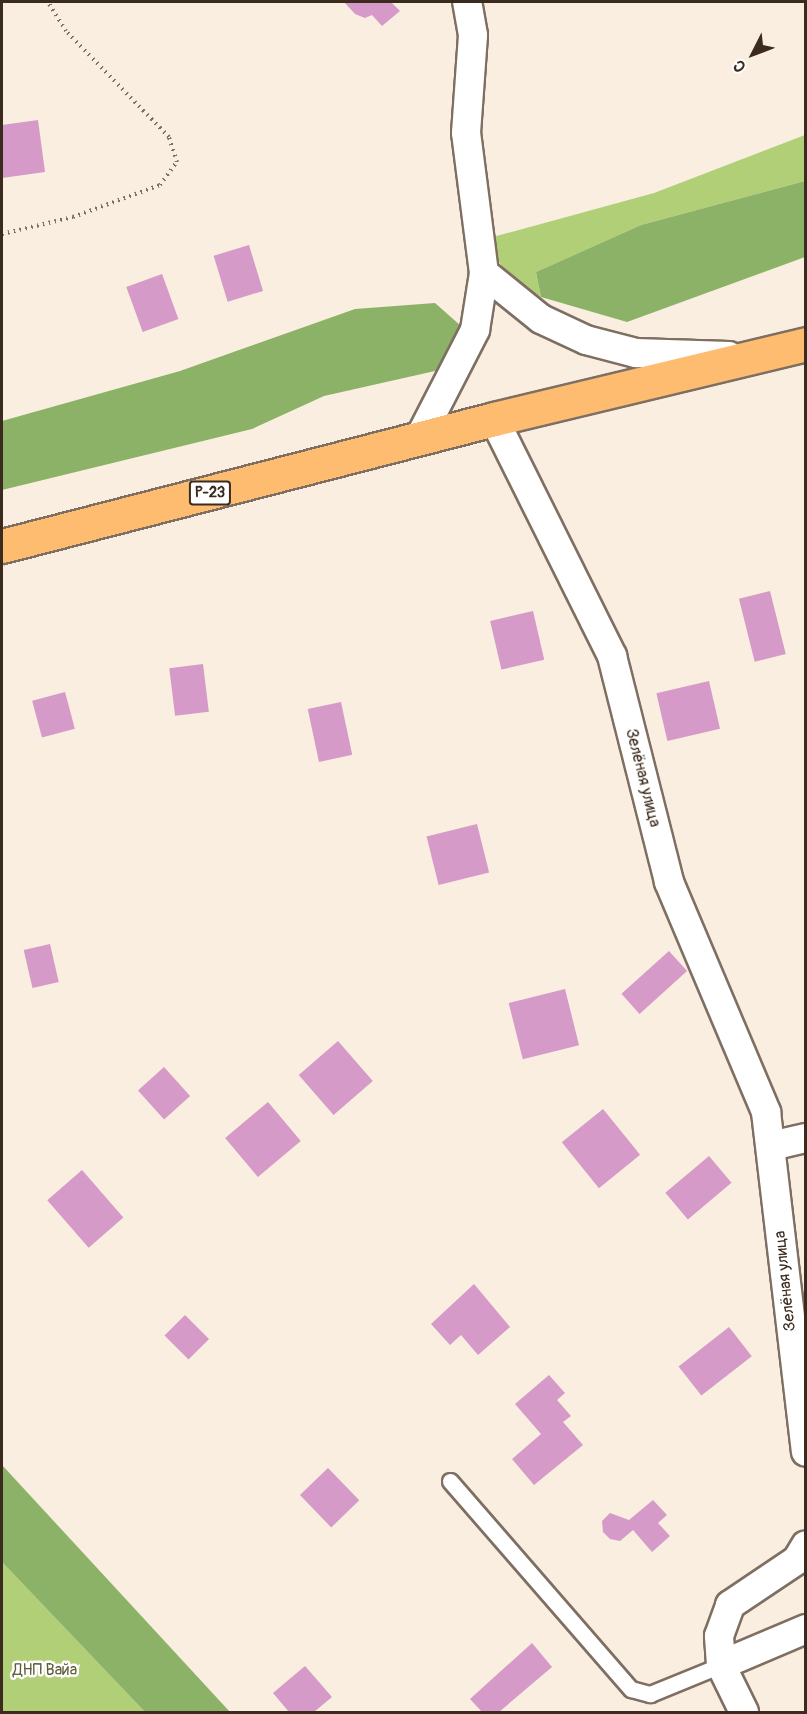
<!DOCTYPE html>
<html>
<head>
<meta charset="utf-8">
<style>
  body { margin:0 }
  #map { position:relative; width:807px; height:1714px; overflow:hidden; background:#f9eee0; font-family:Pangolin,sans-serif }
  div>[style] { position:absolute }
  .green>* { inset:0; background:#b0cf76 }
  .forest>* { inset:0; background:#8cb267 }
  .building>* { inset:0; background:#d59ac8; transform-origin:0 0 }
  .path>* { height:4px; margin-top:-2px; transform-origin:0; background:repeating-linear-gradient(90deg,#7e6f62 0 1.5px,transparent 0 6px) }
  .roads { filter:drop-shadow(2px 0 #7e6f62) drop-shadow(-2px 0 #7e6f62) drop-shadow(0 2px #7e6f62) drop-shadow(0 -2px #7e6f62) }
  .service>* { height:15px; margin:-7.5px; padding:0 7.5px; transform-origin:7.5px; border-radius:7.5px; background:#fff }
  .minor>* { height:28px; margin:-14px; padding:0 14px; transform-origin:14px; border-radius:14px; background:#fff }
  .primary>* { height:33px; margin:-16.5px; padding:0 16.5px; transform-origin:16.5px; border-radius:16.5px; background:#fdbc70 }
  span { translate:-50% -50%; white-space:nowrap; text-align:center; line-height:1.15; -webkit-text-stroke:5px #fff; paint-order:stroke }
  .shield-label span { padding:2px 4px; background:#fff; border:2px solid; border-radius:4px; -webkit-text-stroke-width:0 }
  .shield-label { font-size:15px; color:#3b2a1e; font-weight:700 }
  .street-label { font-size:16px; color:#3b2a1e }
  .park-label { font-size:16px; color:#5e5c38 }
  .frame { position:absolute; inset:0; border:3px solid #3b2a1e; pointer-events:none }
  .north { position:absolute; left:723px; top:24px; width:60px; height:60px; -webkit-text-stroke:4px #fff; paint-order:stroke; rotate:228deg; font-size:16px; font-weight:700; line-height:24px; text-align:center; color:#3b2a1e }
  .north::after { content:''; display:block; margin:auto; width:21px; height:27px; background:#3b2a1e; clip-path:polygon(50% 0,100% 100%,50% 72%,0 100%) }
</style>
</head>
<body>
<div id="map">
  <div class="green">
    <i style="clip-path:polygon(805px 135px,805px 181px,641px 225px,536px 272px,541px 297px,506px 274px,497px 258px,493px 237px,654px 193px)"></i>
    <i style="clip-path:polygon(2px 1562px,145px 1712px,2px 1712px)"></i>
  </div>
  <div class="forest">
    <i style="clip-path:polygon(805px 181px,805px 257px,627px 322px,541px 297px,536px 272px,641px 225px)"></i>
    <i style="clip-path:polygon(435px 303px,461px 326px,453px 360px,435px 371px,324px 396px,252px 429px,2px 490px,2px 421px,180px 371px,355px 309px)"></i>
    <i style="clip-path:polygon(2px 1465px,230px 1712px,145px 1712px,2px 1562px)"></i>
  </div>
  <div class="building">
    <i style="clip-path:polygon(344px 2px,391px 2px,400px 11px,382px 26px,372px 15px,365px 18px,355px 14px)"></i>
    <i style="clip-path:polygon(38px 120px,45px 172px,2px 178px,2px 125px)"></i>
    <i style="left:249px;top:245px;width:48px;height:37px;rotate:73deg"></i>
    <i style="left:162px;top:274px;width:48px;height:38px;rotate:70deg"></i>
    <i style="left:770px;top:591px;width:65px;height:32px;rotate:76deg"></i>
    <i style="left:533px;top:611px;width:50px;height:44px;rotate:77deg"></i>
    <i style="left:203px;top:664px;width:48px;height:34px;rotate:83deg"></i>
    <i style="left:709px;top:681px;width:49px;height:54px;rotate:77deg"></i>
    <i style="left:65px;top:692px;width:38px;height:34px;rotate:75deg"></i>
    <i style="left:341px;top:702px;width:54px;height:34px;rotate:78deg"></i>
    <i style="left:477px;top:824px;width:50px;height:52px;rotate:76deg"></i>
    <i style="left:50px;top:944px;width:39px;height:27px;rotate:77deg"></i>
    <i style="left:669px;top:951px;width:27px;height:64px;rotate:48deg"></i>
    <i style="left:565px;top:989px;width:58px;height:58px;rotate:76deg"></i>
    <i style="left:338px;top:1041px;width:53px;height:52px;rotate:49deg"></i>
    <i style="left:164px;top:1067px;width:39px;height:35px;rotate:48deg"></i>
    <i style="left:268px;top:1102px;width:51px;height:56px;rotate:50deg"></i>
    <i style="left:603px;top:1109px;width:59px;height:53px;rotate:51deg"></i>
    <i style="left:709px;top:1156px;width:35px;height:57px;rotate:50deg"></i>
    <i style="left:82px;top:1170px;width:63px;height:46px;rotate:49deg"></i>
    <i style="clip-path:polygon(474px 1284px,510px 1327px,478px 1355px,461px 1335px,450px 1345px,431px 1324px)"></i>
    <i style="left:185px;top:1315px;width:34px;height:29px;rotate:45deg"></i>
    <i style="left:729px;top:1327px;width:37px;height:64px;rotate:52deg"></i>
    <i style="clip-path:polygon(549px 1375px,565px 1393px,557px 1400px,571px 1416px,563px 1422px,583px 1445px,534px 1485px,512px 1459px,541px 1434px,515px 1404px)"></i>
    <i style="left:328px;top:1468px;width:45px;height:39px;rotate:46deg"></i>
    <i style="clip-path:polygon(653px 1500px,667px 1515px,658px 1523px,670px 1536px,652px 1552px,633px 1530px,620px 1541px,610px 1539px,603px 1532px,602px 1521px,610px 1513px,629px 1520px)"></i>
    <i style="clip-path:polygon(532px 1643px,552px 1667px,499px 1712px,482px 1712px,470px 1699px)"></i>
    <i style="clip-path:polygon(305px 1666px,332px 1697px,314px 1712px,289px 1712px,273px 1693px)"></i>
  </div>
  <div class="path">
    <i style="left:2px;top:234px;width:73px;rotate:-13.5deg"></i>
    <i style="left:73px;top:217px;width:93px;rotate:-20.2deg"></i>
    <i style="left:160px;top:185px;width:29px;rotate:-54deg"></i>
    <i style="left:177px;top:162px;width:26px;rotate:-108deg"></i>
    <i style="left:169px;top:137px;width:148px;rotate:-134.2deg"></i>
    <i style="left:66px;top:31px;width:34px;rotate:-122deg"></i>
  </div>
  <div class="roads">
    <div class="service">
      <i style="left:450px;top:1481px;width:276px;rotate:49deg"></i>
      <i style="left:631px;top:1689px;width:20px;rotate:15deg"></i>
      <i style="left:650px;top:1694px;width:77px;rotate:-22.2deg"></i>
    </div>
    <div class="minor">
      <i style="left:484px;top:273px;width:73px;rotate:38.9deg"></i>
      <i style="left:541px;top:319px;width:50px;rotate:25deg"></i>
      <i style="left:586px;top:340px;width:52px;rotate:14.6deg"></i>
      <i style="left:636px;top:353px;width:93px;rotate:1.8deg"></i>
      <i style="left:494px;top:419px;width:265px;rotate:63.5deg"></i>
      <i style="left:612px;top:656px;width:233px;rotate:75.8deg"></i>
      <i style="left:669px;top:882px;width:250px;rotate:67.1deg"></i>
      <i style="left:766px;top:1112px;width:342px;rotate:83.3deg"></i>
      <i style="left:419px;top:439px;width:123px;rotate:-62.8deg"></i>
      <i style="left:475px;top:330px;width:58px;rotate:-81deg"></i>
      <i style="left:484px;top:273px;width:141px;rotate:-97.3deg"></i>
      <i style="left:466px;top:133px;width:98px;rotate:-85.9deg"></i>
      <i style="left:473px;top:35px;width:34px;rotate:-100deg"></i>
      <i style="left:771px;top:1146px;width:36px;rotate:-13deg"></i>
      <i style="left:721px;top:1665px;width:92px;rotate:-23deg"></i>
      <i style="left:744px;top:1712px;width:52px;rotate:-116.1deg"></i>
      <i style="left:721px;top:1665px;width:29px;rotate:-94deg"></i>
      <i style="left:719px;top:1636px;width:33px;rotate:-70deg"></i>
      <i style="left:730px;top:1605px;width:81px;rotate:-33.9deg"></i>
      <i style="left:797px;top:1560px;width:17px;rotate:-59deg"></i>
    </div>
    <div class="primary">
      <i style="left:2px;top:546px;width:508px;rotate:-14.47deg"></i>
      <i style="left:494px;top:419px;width:321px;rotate:-13.5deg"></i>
    </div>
  </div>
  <div class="shield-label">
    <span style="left:210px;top:493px">Р-23</span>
  </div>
  <div class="street-label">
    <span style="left:643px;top:778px;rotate:76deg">Зелёная улица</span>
    <span style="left:785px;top:1281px;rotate:-96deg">Зелёная улица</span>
  </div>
  <div class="park-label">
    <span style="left:45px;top:1670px">ДНП Вайа</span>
  </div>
  <div class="frame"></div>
  <div class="north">С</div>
</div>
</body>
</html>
